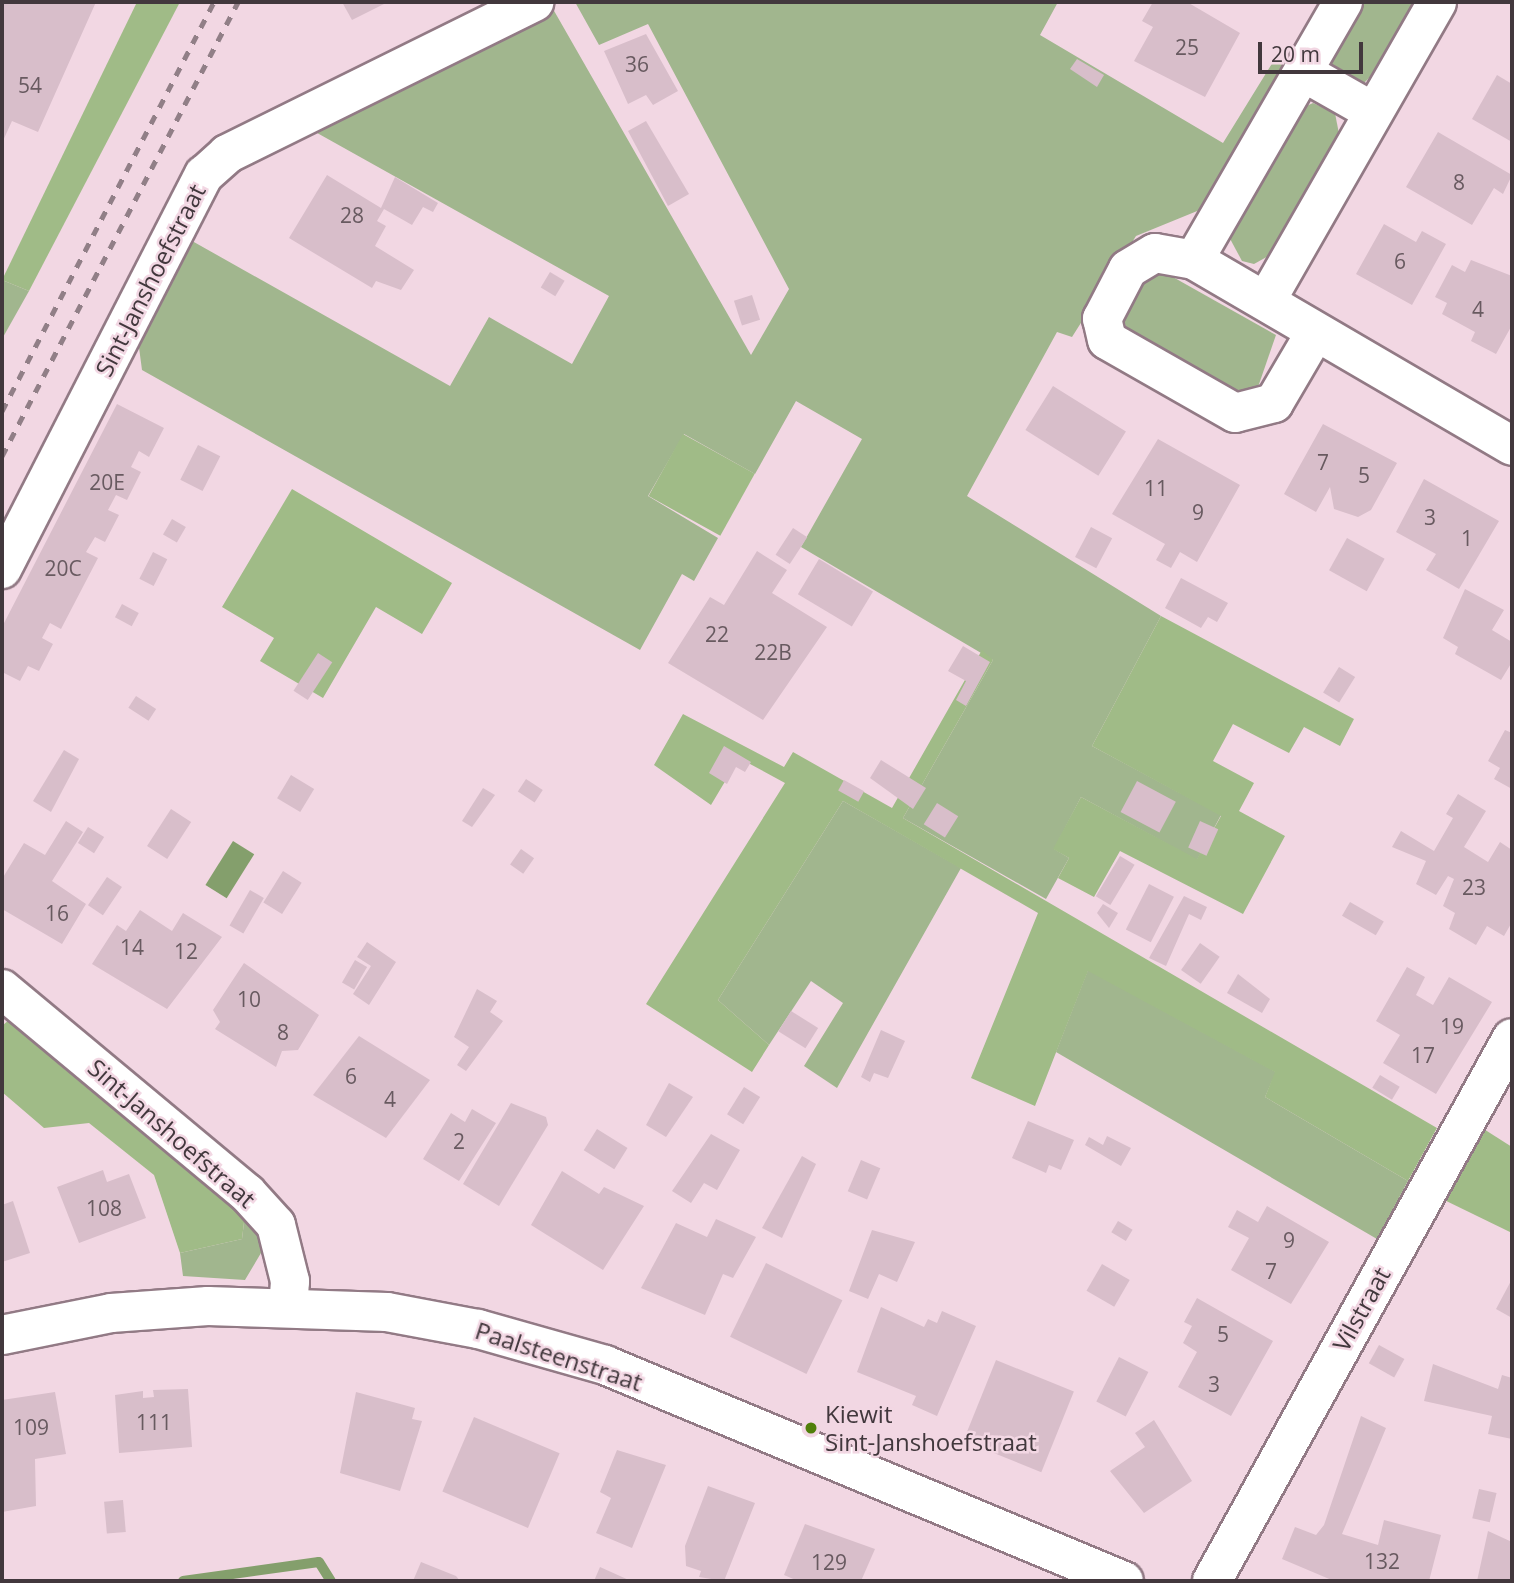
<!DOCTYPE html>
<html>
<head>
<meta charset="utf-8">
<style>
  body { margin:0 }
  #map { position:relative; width:1514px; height:1583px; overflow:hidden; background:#f2d7e3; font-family:"Open Sans",sans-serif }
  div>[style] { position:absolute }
  .green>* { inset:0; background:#a1b68e }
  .forest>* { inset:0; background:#a0bb87; transform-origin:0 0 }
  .water>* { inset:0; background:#849f6c; transform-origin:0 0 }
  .stream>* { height:10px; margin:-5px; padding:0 5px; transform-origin:5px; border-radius:5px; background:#849f6c }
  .building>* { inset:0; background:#d8beca; transform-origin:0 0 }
  .roads { filter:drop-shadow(2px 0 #927a85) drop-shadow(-2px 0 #927a85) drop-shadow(0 2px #927a85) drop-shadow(0 -2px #927a85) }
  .minor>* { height:38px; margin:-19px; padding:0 19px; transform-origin:19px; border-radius:19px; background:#fff }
  .rail>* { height:5px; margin-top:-2.5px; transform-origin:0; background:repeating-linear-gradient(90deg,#917f87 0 9px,transparent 0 18px) }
  .dots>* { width:19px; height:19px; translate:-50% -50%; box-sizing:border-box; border:4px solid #f2d7e3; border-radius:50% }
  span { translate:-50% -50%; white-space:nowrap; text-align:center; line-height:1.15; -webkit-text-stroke:5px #f2d7e3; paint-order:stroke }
  .number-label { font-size:21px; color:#685a60 }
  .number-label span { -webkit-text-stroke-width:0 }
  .street-label { font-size:24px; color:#42383d }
  .poi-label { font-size:24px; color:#42383d }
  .left { translate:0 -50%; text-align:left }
  .frame { position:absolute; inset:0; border:4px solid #42383d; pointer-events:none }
  .scale { position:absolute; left:1258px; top:42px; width:105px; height:32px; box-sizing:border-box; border:4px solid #42383d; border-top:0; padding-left:9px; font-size:21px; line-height:24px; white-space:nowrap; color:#42383d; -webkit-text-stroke:5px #f2d7e3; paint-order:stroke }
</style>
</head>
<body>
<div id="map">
  <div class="green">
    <i style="clip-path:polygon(575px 2px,1058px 2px,1040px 35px,1223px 143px,1276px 57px,1291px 64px,1207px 207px,1136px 236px,1072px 337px,1057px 332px,967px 496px,1161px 616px,1092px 746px,1221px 815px,1197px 860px,1081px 797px,1054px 849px,1069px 858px,1046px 899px,903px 818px,993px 660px,801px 547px,862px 439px,796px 401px,755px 474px,684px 434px,648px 496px,718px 538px,694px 581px,682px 574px,640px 650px,142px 370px,138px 340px,185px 237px,450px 386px,489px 317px,572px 364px,609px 296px,310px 129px,553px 9px,751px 355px,789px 289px,648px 24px,599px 45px)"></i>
    <i style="clip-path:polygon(1360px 2px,1414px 2px,1372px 75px,1364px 83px,1348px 84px,1332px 70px,1330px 57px)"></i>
    <i style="clip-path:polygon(1313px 103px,1335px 113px,1339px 134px,1274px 253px,1254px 264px,1242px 261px,1228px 235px,1300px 109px)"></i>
    <i style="clip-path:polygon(1164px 272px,1276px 335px,1258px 387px,1238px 396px,1132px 337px,1122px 319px,1142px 277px)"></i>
    <i style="clip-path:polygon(2px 280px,29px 291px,2px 339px)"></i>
    <i style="clip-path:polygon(843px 801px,961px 868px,837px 1088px,804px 1066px,843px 1003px,811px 981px,769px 1045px,718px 1000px)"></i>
    <i style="clip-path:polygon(1088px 970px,1276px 1072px,1265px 1097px,1408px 1181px,1377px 1239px,1056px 1052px)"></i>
    <i style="clip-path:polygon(245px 1214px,261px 1238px,261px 1253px,245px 1280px,183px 1276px,180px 1253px,242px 1239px)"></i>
  </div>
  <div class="forest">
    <i style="clip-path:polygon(137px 2px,180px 2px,29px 291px,2px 280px)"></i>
    <i style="left:683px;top:434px;width:82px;height:71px;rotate:29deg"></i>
    <i style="clip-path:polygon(292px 489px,452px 583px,422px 634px,376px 607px,323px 698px,260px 661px,274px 638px,222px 607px)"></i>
    <i style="clip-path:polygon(1161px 616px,1354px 719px,1340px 746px,1304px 727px,1289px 753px,1233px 724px,1213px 761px,1254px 783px,1239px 811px,1285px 836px,1243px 914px,1120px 851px,1094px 897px,1058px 878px,1069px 858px,1053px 849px,1081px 797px,1197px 859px,1221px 816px,1092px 746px)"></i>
    <i style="clip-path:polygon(982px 650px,993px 660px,903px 818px,1437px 1128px,1408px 1181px,1265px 1097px,1275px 1072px,1088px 971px,1035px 1106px,971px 1078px,1038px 913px,843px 801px,718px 1000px,769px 1045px,752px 1072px,646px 1004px,785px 783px,739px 758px,711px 805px,654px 765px,683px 714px,784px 767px,793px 752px,892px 808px)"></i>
    <i style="clip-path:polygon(10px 1019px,245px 1214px,242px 1239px,180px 1253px,154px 1175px,89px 1123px,44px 1128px,2px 1092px,2px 1026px)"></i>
    <i style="clip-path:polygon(1479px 1126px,1512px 1147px,1512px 1233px,1436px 1196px)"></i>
  </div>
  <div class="water">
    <i style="left:233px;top:841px;width:25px;height:52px;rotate:32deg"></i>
  </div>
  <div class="stream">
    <i style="left:183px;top:1581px;width:137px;rotate:-8deg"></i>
    <i style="left:319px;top:1562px;width:22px;rotate:58deg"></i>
  </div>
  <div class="building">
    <i style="clip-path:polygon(2px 2px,96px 2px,38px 132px,12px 121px,2px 143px)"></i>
    <i style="clip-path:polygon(342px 2px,388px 2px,352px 20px)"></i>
    <i style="clip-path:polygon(1153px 2px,1187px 2px,1240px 33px,1205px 97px,1134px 61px,1153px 27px,1142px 21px)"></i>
    <i style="clip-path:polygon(646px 34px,678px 91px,653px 105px,646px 95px,628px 104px,604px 51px)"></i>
    <i style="clip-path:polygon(1077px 59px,1104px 75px,1097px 87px,1070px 69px)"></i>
    <i style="clip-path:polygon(1497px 75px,1512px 84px,1512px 142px,1472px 119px)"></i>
    <i style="clip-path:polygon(646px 121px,689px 194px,668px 206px,628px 131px)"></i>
    <i style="clip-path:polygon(1438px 132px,1512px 175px,1503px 194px,1494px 188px,1472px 225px,1406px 187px)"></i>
    <i style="clip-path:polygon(327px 175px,381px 208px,395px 177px,438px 203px,433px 212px,423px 207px,412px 225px,384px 209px,377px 221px,386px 226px,375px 246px,414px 270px,401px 290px,376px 281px,372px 288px,289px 238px)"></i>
    <i style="clip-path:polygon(1384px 224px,1416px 242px,1422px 231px,1446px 244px,1412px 305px,1356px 274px)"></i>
    <i style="clip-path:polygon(1471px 260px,1512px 276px,1512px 325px,1496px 354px,1471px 341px,1475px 332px,1442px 314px,1447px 303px,1435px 297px,1452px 265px,1465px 272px)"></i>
    <i style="left:550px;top:272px;width:17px;height:18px;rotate:31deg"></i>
    <i style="left:752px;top:295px;width:26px;height:19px;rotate:72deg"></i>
    <i style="left:1053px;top:386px;width:86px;height:52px;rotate:32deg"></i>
    <i style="clip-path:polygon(117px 404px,164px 428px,149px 457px,139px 451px,131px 467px,141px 472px,127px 500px,116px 495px,108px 510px,119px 515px,105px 542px,95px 537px,86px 552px,98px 558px,61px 629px,50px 623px,42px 638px,53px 644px,39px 671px,28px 666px,20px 681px,2px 672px,2px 627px)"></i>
    <i style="clip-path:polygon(1323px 424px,1397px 463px,1371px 510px,1358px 517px,1334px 509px,1330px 487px,1316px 512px,1284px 494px)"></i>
    <i style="clip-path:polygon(1158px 439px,1240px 485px,1197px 562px,1180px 552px,1171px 568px,1156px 560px,1165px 544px,1112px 514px)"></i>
    <i style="left:198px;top:445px;width:25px;height:39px;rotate:27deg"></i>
    <i style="clip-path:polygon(1424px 479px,1499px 521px,1459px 589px,1426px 570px,1436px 554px,1396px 532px)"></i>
    <i style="left:172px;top:519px;width:16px;height:18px;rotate:30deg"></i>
    <i style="left:1091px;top:527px;width:24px;height:34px;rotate:28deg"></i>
    <i style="left:793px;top:528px;width:17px;height:32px;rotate:33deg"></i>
    <i style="left:1347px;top:538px;width:43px;height:37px;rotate:29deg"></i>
    <i style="clip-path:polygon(757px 551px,787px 570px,772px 593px,827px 627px,763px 720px,668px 663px,710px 597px,724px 605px)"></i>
    <i style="left:153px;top:552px;width:16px;height:30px;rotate:27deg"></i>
    <i style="left:819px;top:559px;width:63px;height:41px;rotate:31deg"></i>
    <i style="clip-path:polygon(1181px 578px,1228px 603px,1217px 622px,1208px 617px,1201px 628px,1165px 608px)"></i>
    <i style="clip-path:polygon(1465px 589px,1504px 610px,1492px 630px,1512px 642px,1512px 662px,1501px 680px,1455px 654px,1458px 647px,1443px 638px)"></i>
    <i style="left:122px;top:604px;width:19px;height:15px;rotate:28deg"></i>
    <i style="clip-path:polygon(963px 646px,990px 662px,966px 706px,956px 700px,966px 681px,948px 671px)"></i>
    <i style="left:318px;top:653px;width:17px;height:45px;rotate:33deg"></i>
    <i style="left:1339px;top:667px;width:19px;height:30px;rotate:32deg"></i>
    <i style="left:136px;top:696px;width:24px;height:14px;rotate:33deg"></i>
    <i style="clip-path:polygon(1505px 730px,1512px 733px,1512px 789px,1494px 779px,1500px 768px,1488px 761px)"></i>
    <i style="clip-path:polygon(724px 746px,751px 762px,745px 772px,736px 767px,727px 784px,709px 773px)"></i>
    <i style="clip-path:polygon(64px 750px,79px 759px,51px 812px,33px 801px)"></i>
    <i style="clip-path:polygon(881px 760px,926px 788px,913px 809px,870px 778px)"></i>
    <i style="left:291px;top:775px;width:27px;height:27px;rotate:31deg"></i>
    <i style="left:526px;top:779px;width:20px;height:15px;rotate:33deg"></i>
    <i style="left:844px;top:780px;width:23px;height:12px;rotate:29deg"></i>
    <i style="left:1137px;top:781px;width:44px;height:35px;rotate:28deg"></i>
    <i style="clip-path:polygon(483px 788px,495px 795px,472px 827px,462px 821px)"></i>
    <i style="clip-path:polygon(1458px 794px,1486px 811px,1464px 847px,1488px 862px,1500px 842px,1512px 850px,1512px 922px,1504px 936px,1487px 926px,1476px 945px,1449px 929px,1455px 913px,1443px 906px,1454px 879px,1448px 876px,1436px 895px,1416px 884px,1426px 861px,1392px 847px,1401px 831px,1434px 851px,1453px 818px,1446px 814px)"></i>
    <i style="left:937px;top:803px;width:25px;height:25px;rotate:32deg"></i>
    <i style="left:171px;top:809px;width:24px;height:44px;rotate:33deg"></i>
    <i style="clip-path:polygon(66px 821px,83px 832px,52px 881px,86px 904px,62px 944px,2px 909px,2px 879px,24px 843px,45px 855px)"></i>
    <i style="left:1200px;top:821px;width:20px;height:29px;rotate:24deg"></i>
    <i style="left:88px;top:827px;width:19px;height:19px;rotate:32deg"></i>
    <i style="left:521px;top:849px;width:16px;height:19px;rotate:35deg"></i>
    <i style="left:1120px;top:856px;width:17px;height:47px;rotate:31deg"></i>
    <i style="left:283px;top:871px;width:22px;height:37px;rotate:32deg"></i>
    <i style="left:107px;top:877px;width:18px;height:34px;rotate:34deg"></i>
    <i style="left:1149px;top:884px;width:28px;height:51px;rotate:27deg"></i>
    <i style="left:250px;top:890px;width:16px;height:41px;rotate:30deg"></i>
    <i style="clip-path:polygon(1184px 896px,1207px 907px,1201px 920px,1189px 914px,1166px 966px,1149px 958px)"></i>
    <i style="left:1350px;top:902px;width:39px;height:16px;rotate:30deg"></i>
    <i style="clip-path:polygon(1103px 904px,1118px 913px,1109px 928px,1097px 913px)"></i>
    <i style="clip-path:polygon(140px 910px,172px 931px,183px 913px,222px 937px,167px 1009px,92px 964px,117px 925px,126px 931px)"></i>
    <i style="clip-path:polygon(367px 942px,396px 962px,369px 1005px,353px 994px,371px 966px,357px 957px)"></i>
    <i style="left:1200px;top:943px;width:24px;height:33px;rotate:35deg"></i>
    <i style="left:355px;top:960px;width:14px;height:26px;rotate:30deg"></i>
    <i style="clip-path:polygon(244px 963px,319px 1015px,298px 1050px,282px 1051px,276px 1067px,215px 1029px,220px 1022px,213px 1010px)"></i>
    <i style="clip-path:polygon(1407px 967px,1425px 977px,1416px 995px,1433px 1005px,1449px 977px,1492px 1002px,1436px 1094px,1383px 1063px,1400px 1035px,1376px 1021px)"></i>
    <i style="clip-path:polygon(1238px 974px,1270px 999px,1262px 1013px,1227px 993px)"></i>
    <i style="clip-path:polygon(477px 989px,497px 1001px,490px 1012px,503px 1021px,466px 1071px,457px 1065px,469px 1047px,454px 1037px)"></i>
    <i style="left:791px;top:1011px;width:32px;height:24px;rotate:32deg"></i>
    <i style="clip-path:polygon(881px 1030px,905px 1041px,888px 1078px,874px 1073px,870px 1082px,861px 1077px)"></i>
    <i style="clip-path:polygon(359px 1036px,430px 1080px,386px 1138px,313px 1095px)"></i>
    <i style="left:1380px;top:1075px;width:23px;height:15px;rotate:31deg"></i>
    <i style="clip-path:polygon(669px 1083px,693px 1097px,666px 1137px,646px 1125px)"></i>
    <i style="left:744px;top:1087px;width:19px;height:32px;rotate:32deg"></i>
    <i style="clip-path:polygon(511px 1103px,546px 1117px,548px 1125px,499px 1206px,463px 1184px)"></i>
    <i style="clip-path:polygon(472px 1109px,496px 1123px,459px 1181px,423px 1159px,451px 1113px,465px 1122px)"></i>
    <i style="clip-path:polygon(1028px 1121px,1074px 1140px,1061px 1170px,1049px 1165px,1046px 1173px,1012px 1158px)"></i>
    <i style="left:597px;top:1129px;width:36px;height:25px;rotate:32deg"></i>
    <i style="clip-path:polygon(711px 1134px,740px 1150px,717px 1190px,704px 1183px,691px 1203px,672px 1191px)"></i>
    <i style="clip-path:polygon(1107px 1136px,1131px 1148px,1121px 1166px,1085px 1145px,1089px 1137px,1103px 1145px)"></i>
    <i style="clip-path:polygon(802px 1156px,816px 1164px,782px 1238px,762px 1228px)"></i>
    <i style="left:861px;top:1160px;width:21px;height:34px;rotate:23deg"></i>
    <i style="clip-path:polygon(103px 1170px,107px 1182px,129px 1174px,146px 1218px,79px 1243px,57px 1187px)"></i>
    <i style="clip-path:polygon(562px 1171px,599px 1194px,604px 1187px,644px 1206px,603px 1270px,531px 1225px)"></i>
    <i style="clip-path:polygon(13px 1201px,30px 1253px,2px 1262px,2px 1205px)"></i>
    <i style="clip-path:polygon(1267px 1206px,1329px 1242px,1291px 1304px,1231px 1270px,1249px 1238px,1228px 1227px,1237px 1210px,1258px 1222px)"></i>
    <i style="clip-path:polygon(716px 1219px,756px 1237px,733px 1278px,723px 1274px,705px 1315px,641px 1288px,676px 1223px,707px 1237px)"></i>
    <i style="left:1118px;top:1221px;width:17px;height:13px;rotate:31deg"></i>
    <i style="clip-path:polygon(872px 1230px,915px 1242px,897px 1282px,879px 1274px,868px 1299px,849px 1291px)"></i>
    <i style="left:766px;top:1263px;width:85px;height:82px;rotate:26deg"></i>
    <i style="left:1102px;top:1264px;width:32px;height:31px;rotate:30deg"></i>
    <i style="clip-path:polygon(1512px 1279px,1512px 1318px,1496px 1309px)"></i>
    <i style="clip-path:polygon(1197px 1298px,1273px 1341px,1231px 1416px,1178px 1387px,1197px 1352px,1183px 1343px,1192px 1326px,1184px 1322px)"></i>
    <i style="clip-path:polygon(881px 1307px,924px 1327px,928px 1319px,937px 1323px,942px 1311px,976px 1326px,937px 1416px,912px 1405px,916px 1396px,857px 1372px)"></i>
    <i style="left:1379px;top:1345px;width:29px;height:21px;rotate:29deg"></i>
    <i style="left:1119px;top:1357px;width:33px;height:50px;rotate:27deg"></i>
    <i style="left:996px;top:1360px;width:84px;height:87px;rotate:22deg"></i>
    <i style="clip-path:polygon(1433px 1364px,1498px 1389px,1502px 1375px,1512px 1378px,1512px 1439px,1488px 1434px,1492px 1416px,1424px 1401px)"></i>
    <i style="clip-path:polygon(188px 1389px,192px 1447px,119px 1453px,115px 1395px,143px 1391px,143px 1398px,154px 1397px,153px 1390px)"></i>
    <i style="clip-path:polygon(55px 1392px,66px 1454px,35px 1459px,36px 1506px,2px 1512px,2px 1400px)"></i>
    <i style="clip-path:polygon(356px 1392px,415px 1408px,412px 1419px,422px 1421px,400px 1491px,340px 1473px)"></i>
    <i style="clip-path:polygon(1361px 1416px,1386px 1428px,1342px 1534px,1378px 1545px,1384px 1520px,1441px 1535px,1429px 1581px,1334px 1581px,1282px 1559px,1295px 1527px,1316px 1535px,1324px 1525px)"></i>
    <i style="left:474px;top:1417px;width:93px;height:81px;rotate:23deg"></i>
    <i style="clip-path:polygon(1154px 1420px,1192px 1481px,1144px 1513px,1110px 1471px,1145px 1447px,1135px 1433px)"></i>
    <i style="clip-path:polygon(617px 1450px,666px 1465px,632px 1548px,596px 1533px,611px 1498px,600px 1492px)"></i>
    <i style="clip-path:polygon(708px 1486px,755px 1503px,724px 1581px,699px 1577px,701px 1571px,686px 1566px,685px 1546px)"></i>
    <i style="left:1479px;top:1489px;width:18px;height:30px;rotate:13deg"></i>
    <i style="left:123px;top:1500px;width:32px;height:19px;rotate:85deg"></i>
    <i style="clip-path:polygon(805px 1524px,875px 1549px,861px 1581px,798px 1581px,784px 1575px)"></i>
    <i style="clip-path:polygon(1488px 1531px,1512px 1542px,1512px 1581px,1477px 1581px)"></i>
    <i style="clip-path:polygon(421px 1562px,456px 1576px,460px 1581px,413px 1581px)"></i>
    <i style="clip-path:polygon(600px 1567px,631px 1581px,594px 1581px)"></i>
  </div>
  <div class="roads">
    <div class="minor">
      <i style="left:1303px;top:72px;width:77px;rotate:29.6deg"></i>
      <i style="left:1194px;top:260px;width:298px;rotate:-60deg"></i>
      <i style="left:1266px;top:301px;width:344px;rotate:-60.2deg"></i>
      <i style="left:1315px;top:333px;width:81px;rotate:120.4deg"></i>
      <i style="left:1274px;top:403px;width:40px;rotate:165.6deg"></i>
      <i style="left:1235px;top:413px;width:147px;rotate:-150.3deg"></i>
      <i style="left:1107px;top:340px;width:22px;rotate:-103deg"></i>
      <i style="left:1102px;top:319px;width:56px;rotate:-62.5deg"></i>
      <i style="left:1128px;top:269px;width:31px;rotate:-31deg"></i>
      <i style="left:1155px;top:253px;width:40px;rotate:10deg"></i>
      <i style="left:1194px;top:260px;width:368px;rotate:30.3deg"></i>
      <i style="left:2px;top:569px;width:443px;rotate:-62.9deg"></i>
      <i style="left:204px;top:175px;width:31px;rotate:-42deg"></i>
      <i style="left:227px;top:154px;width:343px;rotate:-26.3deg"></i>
      <i style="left:2px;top:989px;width:319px;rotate:39.8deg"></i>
      <i style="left:247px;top:1193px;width:43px;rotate:47.8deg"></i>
      <i style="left:276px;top:1225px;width:58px;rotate:76deg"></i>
      <i style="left:290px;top:1281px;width:26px;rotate:94deg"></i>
      <i style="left:2px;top:1335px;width:111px;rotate:-11.4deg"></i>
      <i style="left:111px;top:1313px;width:97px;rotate:-4.1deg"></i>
      <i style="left:208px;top:1306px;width:179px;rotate:1.9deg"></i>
      <i style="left:387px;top:1312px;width:93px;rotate:10.6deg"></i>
      <i style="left:478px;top:1329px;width:132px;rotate:15.8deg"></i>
      <i style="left:605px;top:1365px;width:562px;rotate:22.6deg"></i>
      <i style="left:1212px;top:1581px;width:620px;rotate:-61.08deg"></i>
    </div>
  </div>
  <div class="rail">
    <i style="left:2px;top:411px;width:461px;rotate:-62.6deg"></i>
    <i style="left:2px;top:456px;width:512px;rotate:-62.53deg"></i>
  </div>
  <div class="dots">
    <i style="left:811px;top:1428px;background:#517f0a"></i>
  </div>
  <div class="number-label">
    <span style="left:1187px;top:47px">25</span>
    <span style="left:637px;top:64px">36</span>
    <span style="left:30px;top:85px">54</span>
    <span style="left:1459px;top:182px">8</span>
    <span style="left:352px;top:215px">28</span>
    <span style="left:1400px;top:261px">6</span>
    <span style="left:1478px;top:309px">4</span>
    <span style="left:1323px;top:462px">7</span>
    <span style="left:1364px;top:475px">5</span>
    <span style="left:107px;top:482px">20E</span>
    <span style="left:1156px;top:488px">11</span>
    <span style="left:1198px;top:512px">9</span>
    <span style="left:1430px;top:517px">3</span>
    <span style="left:1467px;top:538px">1</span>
    <span style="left:63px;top:568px">20C</span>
    <span style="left:717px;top:634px">22</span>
    <span style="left:773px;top:652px">22B</span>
    <span style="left:1474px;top:887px">23</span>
    <span style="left:57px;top:913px">16</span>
    <span style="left:132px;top:947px">14</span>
    <span style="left:186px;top:951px">12</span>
    <span style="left:249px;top:999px">10</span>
    <span style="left:1452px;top:1026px">19</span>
    <span style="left:283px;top:1032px">8</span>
    <span style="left:1423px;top:1055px">17</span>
    <span style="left:351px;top:1076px">6</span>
    <span style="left:390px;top:1099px">4</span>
    <span style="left:459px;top:1141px">2</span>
    <span style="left:104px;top:1208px">108</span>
    <span style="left:1289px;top:1240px">9</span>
    <span style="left:1271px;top:1271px">7</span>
    <span style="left:1223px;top:1334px">5</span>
    <span style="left:1214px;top:1384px">3</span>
    <span style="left:154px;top:1422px">111</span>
    <span style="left:31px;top:1427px">109</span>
    <span style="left:1382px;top:1561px">132</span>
    <span style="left:829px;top:1562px">129</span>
  </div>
  <div class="street-label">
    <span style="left:150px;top:280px;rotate:-63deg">Sint-Janshoefstraat</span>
    <span style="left:172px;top:1133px;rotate:41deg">Sint-Janshoefstraat</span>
    <span style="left:1361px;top:1309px;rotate:-61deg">Vilstraat</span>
    <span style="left:559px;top:1356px;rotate:18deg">Paalsteenstraat</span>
  </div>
  <div class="poi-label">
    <span class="left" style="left:825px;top:1428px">Kiewit<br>Sint-Janshoefstraat</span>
  </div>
  <div class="frame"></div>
  <div class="scale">20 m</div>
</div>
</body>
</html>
